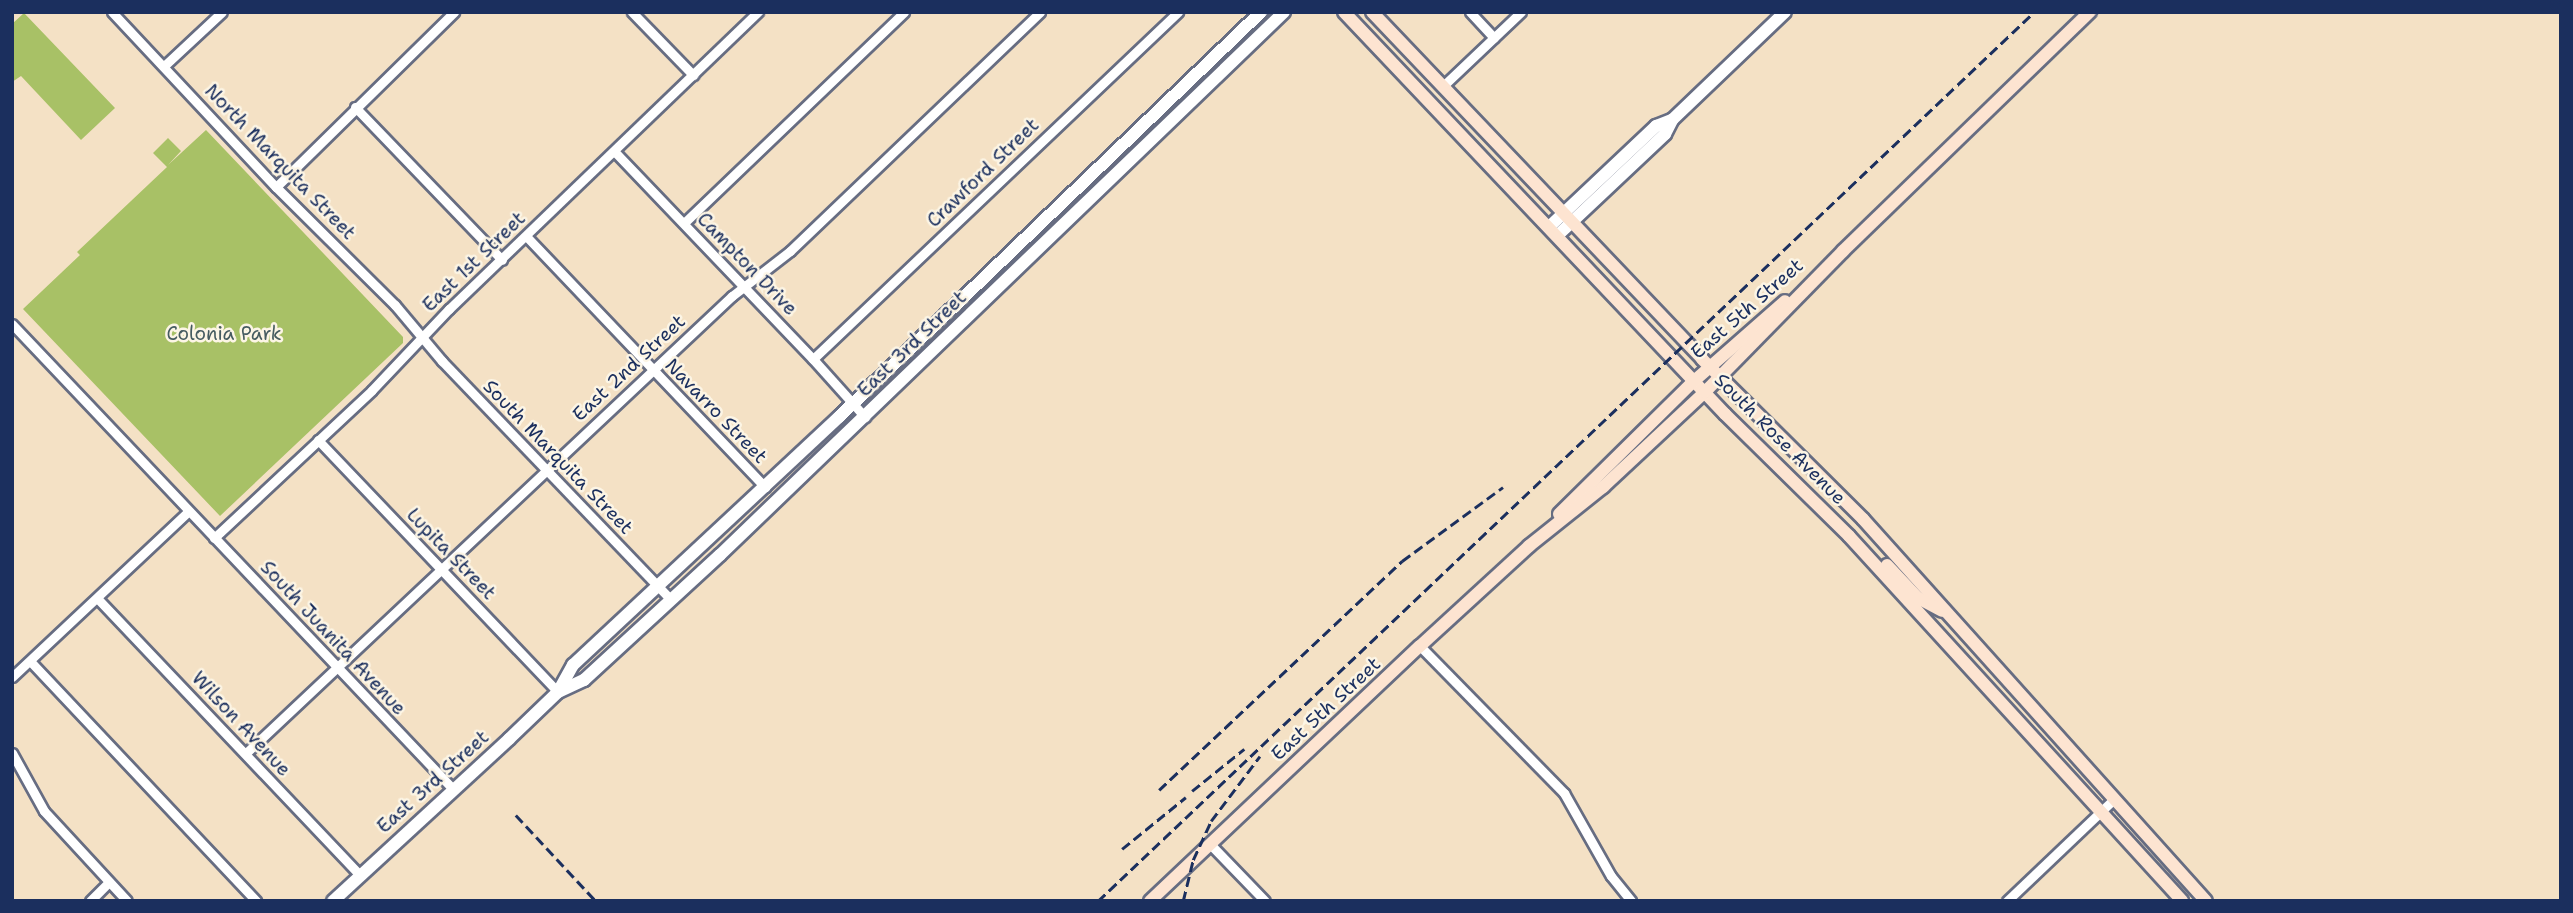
<!DOCTYPE html>
<html>
<head>
<meta charset="utf-8">
<style>
  body { margin:0 }
  #map { position:relative; width:2573px; height:913px; overflow:hidden; background:#f4e1c5; font-family:"Shantell Sans",sans-serif }
  div>[style] { position:absolute }
  .green>* { inset:0; background:#a8c166 }
  .roads { filter:drop-shadow(2px 0 #676d82) drop-shadow(-2px 0 #676d82) drop-shadow(0 2px #676d82) drop-shadow(0 -2px #676d82) }
  .minor>* { height:9px; margin:-4.5px; padding:0 4.5px; transform-origin:4.5px; border-radius:4.5px; background:#fff }
  .tertiary>* { height:12px; margin:-6px; padding:0 6px; transform-origin:6px; border-radius:6px; background:#fff }
  .secondary>* { height:12px; margin:-6px; padding:0 6px; transform-origin:6px; border-radius:6px; background:#fde4d1 }
  .rail>* { height:2.5px; margin-top:-1.25px; transform-origin:0; background:repeating-linear-gradient(90deg,#1b2f5e 0 10px,transparent 0 15px) }
  span { translate:-50% -50%; white-space:nowrap; text-align:center; line-height:1.15; -webkit-text-stroke:5px #fcf5e5; paint-order:stroke }
  .street-label { font-size:19px; color:#1b2f5e }
  .park-label { font-size:19px; color:#455b60 }
  .frame { position:absolute; inset:0; border:14px solid #1b2f5e; pointer-events:none }
</style>
</head>
<body>
<div id="map">
  <div class="green">
    <i style="clip-path:polygon(24px 13px,115px 108px,81px 140px,21px 76px,12px 82px,12px 24px)"></i>
    <i style="clip-path:polygon(206px 130px,403px 337px,403px 343px,220px 516px,23px 309px,80px 255px,77px 252px,167px 167px,153px 153px,168px 138px,181px 151px,168px 165px)"></i>
  </div>
  <div class="roads">
    <div class="minor">
      <i style="left:112px;top:12px;width:240px;rotate:46.9deg"></i>
      <i style="left:276px;top:187px;width:168px;rotate:44.8deg"></i>
      <i style="left:395px;top:305px;width:73px;rotate:50deg"></i>
      <i style="left:442px;top:361px;width:330px;rotate:46.2deg"></i>
      <i style="left:632px;top:12px;width:88px;rotate:45.9deg"></i>
      <i style="left:1470px;top:12px;width:35px;rotate:47deg"></i>
      <i style="left:164px;top:66px;width:79px;rotate:-43deg"></i>
      <i style="left:1444px;top:85px;width:106px;rotate:-43.5deg"></i>
      <i style="left:355px;top:107px;width:212px;rotate:46.1deg"></i>
      <i style="left:614px;top:151px;width:288px;rotate:46.3deg"></i>
      <i style="left:813px;top:359px;width:78px;rotate:48.1deg"></i>
      <i style="left:276px;top:187px;width:250px;rotate:-44.5deg"></i>
      <i style="left:684px;top:223px;width:305px;rotate:-43.8deg"></i>
      <i style="left:526px;top:236px;width:347px;rotate:46.4deg"></i>
      <i style="left:12px;top:324px;width:641px;rotate:46.52deg"></i>
      <i style="left:813px;top:359px;width:504px;rotate:-43.55deg"></i>
      <i style="left:318px;top:440px;width:348px;rotate:46.4deg"></i>
      <i style="left:214px;top:538px;width:216px;rotate:-43.1deg"></i>
      <i style="left:372px;top:390px;width:112px;rotate:-46.5deg"></i>
      <i style="left:449px;top:309px;width:429px;rotate:-43.9deg"></i>
      <i style="left:97px;top:598px;width:382px;rotate:46.5deg"></i>
      <i style="left:1420px;top:646px;width:206px;rotate:45.6deg"></i>
      <i style="left:1564px;top:793px;width:95px;rotate:60.5deg"></i>
      <i style="left:1611px;top:876px;width:32px;rotate:51deg"></i>
      <i style="left:30px;top:661px;width:330px;rotate:46.7deg"></i>
      <i style="left:12px;top:677px;width:241px;rotate:-43.2deg"></i>
      <i style="left:12px;top:753px;width:66px;rotate:61.1deg"></i>
      <i style="left:44px;top:811px;width:122px;rotate:47.3deg"></i>
      <i style="left:246px;top:753px;width:667px;rotate:-43.24deg"></i>
      <i style="left:732px;top:296px;width:73px;rotate:-37.8deg"></i>
      <i style="left:790px;top:251px;width:346px;rotate:-43.7deg"></i>
      <i style="left:1210px;top:844px;width:79px;rotate:46deg"></i>
      <i style="left:90px;top:901px;width:27px;rotate:-45deg"></i>
      <i style="left:2007px;top:901px;width:148px;rotate:-43.6deg"></i>
    </div>
    <div class="tertiary">
      <i style="left:1550px;top:226px;width:146px;rotate:-43.3deg"></i>
      <i style="left:1656px;top:126px;width:17px;rotate:-21deg"></i>
      <i style="left:1558px;top:235px;width:147px;rotate:-43.3deg"></i>
      <i style="left:1665px;top:134px;width:16px;rotate:-63deg"></i>
      <i style="left:1672px;top:120px;width:156px;rotate:-43.7deg"></i>
      <i style="left:558px;top:692px;width:29px;rotate:-25deg"></i>
      <i style="left:584px;top:680px;width:185px;rotate:-42.6deg"></i>
      <i style="left:720px;top:555px;width:783px;rotate:-43.91deg"></i>
      <i style="left:333px;top:901px;width:239px;rotate:-42.6deg"></i>
      <i style="left:509px;top:739px;width:68px;rotate:-43.8deg"></i>
      <i style="left:558px;top:692px;width:31px;rotate:-61deg"></i>
      <i style="left:573px;top:665px;width:364px;rotate:-43deg"></i>
      <i style="left:839px;top:417px;width:585px;rotate:-43.82deg"></i>
    </div>
    <div class="secondary">
      <i style="left:1344px;top:12px;width:554px;rotate:46.54deg"></i>
      <i style="left:1725px;top:414px;width:174px;rotate:44.5deg"></i>
      <i style="left:1849px;top:536px;width:494px;rotate:47.6deg"></i>
      <i style="left:1372px;top:12px;width:479px;rotate:46.4deg"></i>
      <i style="left:1702px;top:359px;width:227px;rotate:44.8deg"></i>
      <i style="left:1863px;top:519px;width:513px;rotate:48.08deg"></i>
      <i style="left:1559px;top:514px;width:190px;rotate:-44.6deg"></i>
      <i style="left:1694px;top:381px;width:121px;rotate:-41.3deg"></i>
      <i style="left:1887px;top:565px;width:45px;rotate:46.8deg"></i>
      <i style="left:1918px;top:598px;width:27px;rotate:28deg"></i>
      <i style="left:1150px;top:901px;width:371px;rotate:-43.4deg"></i>
      <i style="left:1420px;top:646px;width:148px;rotate:-42.5deg"></i>
      <i style="left:1529px;top:546px;width:95px;rotate:-38.6deg"></i>
      <i style="left:1603px;top:487px;width:139px;rotate:-43deg"></i>
      <i style="left:1705px;top:392px;width:197px;rotate:-45.6deg"></i>
      <i style="left:1843px;top:251px;width:344px;rotate:-44.1deg"></i>
    </div>
  </div>
  <div class="rail">
    <i style="left:1159px;top:790px;width:334px;rotate:-43.3deg"></i>
    <i style="left:1402px;top:561px;width:125px;rotate:-36.2deg"></i>
    <i style="left:1192px;top:791px;width:67px;rotate:-38.9deg"></i>
    <i style="left:516px;top:815px;width:117px;rotate:47.1deg"></i>
    <i style="left:1122px;top:849px;width:82px;rotate:-39.1deg"></i>
    <i style="left:1098px;top:901px;width:1291px;rotate:-43.52deg"></i>
    <i style="left:1183px;top:901px;width:42px;rotate:-76.3deg"></i>
    <i style="left:1193px;top:860px;width:43px;rotate:-65.2deg"></i>
    <i style="left:1211px;top:821px;width:81px;rotate:-53deg"></i>
  </div>
  <div class="street-label">
    <span style="left:280px;top:162px;rotate:46deg">North Marquita Street</span>
    <span style="left:983px;top:173px;rotate:-44deg">Crawford Street</span>
    <span style="left:474px;top:262px;rotate:-44deg">East 1st Street</span>
    <span style="left:747px;top:264px;rotate:46deg">Campton Drive</span>
    <span style="left:1747px;top:309px;rotate:-41deg">East 5th Street</span>
    <span style="left:912px;top:344px;rotate:-44deg">East 3rd Street</span>
    <span style="left:629px;top:368px;rotate:-43deg">East 2nd Street</span>
    <span style="left:716px;top:411px;rotate:46deg">Navarro Street</span>
    <span style="left:1780px;top:439px;rotate:45deg">South Rose Avenue</span>
    <span style="left:558px;top:457px;rotate:46deg">South Marquita Street</span>
    <span style="left:451px;top:554px;rotate:46deg">Lupita Street</span>
    <span style="left:333px;top:638px;rotate:47deg">South Juanita Avenue</span>
    <span style="left:1326px;top:709px;rotate:-43deg">East 5th Street</span>
    <span style="left:241px;top:724px;rotate:47deg">Wilson Avenue</span>
    <span style="left:433px;top:782px;rotate:-42deg">East 3rd Street</span>
  </div>
  <div class="park-label">
    <span style="left:224px;top:334px">Colonia Park</span>
  </div>
  <div class="frame"></div>
</div>
</body>
</html>
